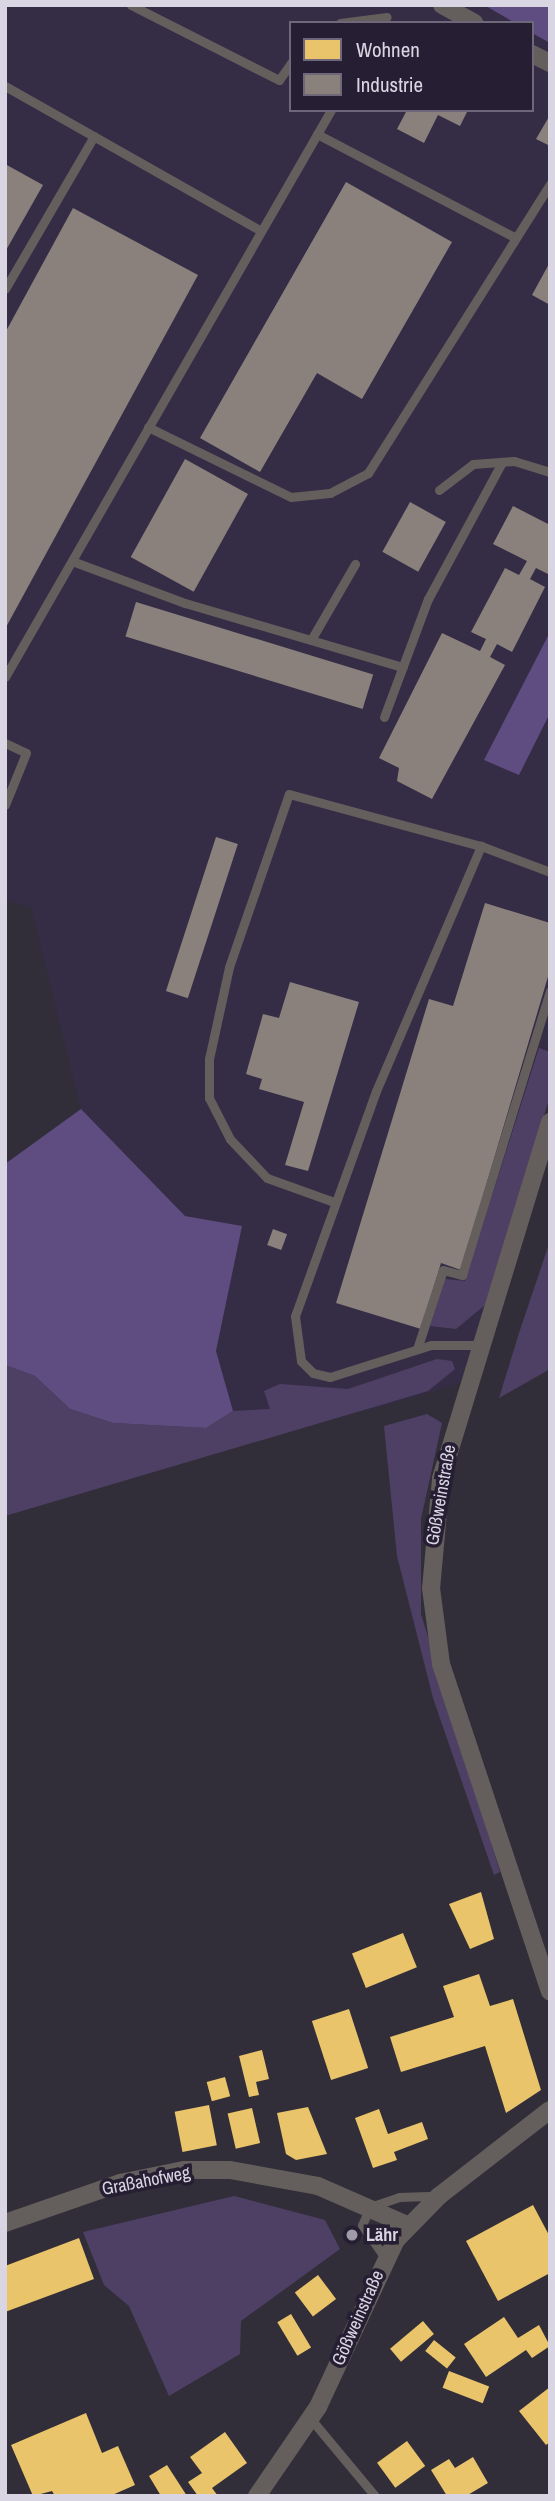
<!DOCTYPE html>
<html>
<head>
<meta charset="utf-8">
<style>
  body { margin:0 }
  #map { position:relative; width:555px; height:2501px; overflow:hidden; background:#312e39; font-family:"Archivo Narrow",sans-serif }
  div>[style] { position:absolute }
  .built>* { inset:0; background:#352d46 }
  .green>* { inset:0; background:#4e4065 }
  .forest>* { inset:0; background:#5f4c81 }
  .homes>* { inset:0; background:#e9c46a; transform-origin:0 0 }
  .industry>* { inset:0; background:#8a817c; transform-origin:0 0 }
  .lane>* { height:9px; margin:-4.5px; padding:0 4.5px; transform-origin:4.5px; border-radius:4.5px; background:#645f5c }
  .street>* { height:18px; margin:-9px; padding:0 9px; transform-origin:9px; border-radius:9px; background:#645f5c }
  .dots>* { width:19px; height:19px; translate:-50% -50%; box-sizing:border-box; border:4px solid #261f34; border-radius:50% }
  span { translate:-50% -50%; white-space:nowrap; text-align:center; line-height:1.15; -webkit-text-stroke:7px #261f34; paint-order:stroke }
  .street-label { font-size:18px; color:#dad5e3 }
  .poi-label { font-size:18px; color:#dad5e3; font-weight:700 }
  .left { translate:0 -50%; text-align:left }
  .frame { position:absolute; inset:0; border:7px solid #dad5e3; pointer-events:none }
  .legend { position:absolute; left:289px; top:21px; width:245px; height:91px; box-sizing:border-box; background:#261f34; border:2px solid #6e687a; margin:0; padding:9px 12px; list-style:none; font-size:21px; color:#dad5e3 }
  .legend li { display:flex; align-items:center; gap:14px; height:35px }
  .legend b { width:35px; border:2px solid #6e687a }
</style>
</head>
<body>
<div id="map">
  <div class="built">
    <i style="clip-path:polygon(5px 5px,484px 5px,515px 23px,291px 23px,291px 110px,532px 110px,532px 33px,550px 43px,550px 1096px,461px 1383px,369px 1410px,233px 1411px,216px 1351px,241px 1226px,185px 1216px,81px 1109px,31px 908px,5px 899px)"></i>
  </div>
  <div class="green">
    <i style="clip-path:polygon(539px 1048px,550px 1052px,550px 1096px,485px 1305px,456px 1329px,430px 1326px,445px 1279px,465px 1281px)"></i>
    <i style="clip-path:polygon(550px 1241px,550px 1369px,499px 1398px,520px 1330px)"></i>
    <i style="clip-path:polygon(437px 1359px,452px 1361px,455px 1369px,428px 1391px,5px 1516px,5px 1365px,35px 1376px,70px 1409px,113px 1423px,206px 1428px,233px 1411px,270px 1409px,264px 1391px,280px 1384px,348px 1389px)"></i>
    <i style="clip-path:polygon(427px 1414px,442px 1423px,421px 1519px,421px 1614px,500px 1872px,494px 1875px,433px 1698px,397px 1556px,384px 1426px)"></i>
    <i style="clip-path:polygon(234px 2196px,325px 2220px,340px 2249px,241px 2321px,240px 2354px,169px 2396px,129px 2306px,104px 2285px,83px 2232px)"></i>
  </div>
  <div class="forest">
    <i style="clip-path:polygon(484px 5px,550px 5px,550px 43px,532px 33px,532px 23px,515px 23px)"></i>
    <i style="clip-path:polygon(550px 632px,550px 713px,519px 775px,484px 760px)"></i>
    <i style="clip-path:polygon(81px 1109px,185px 1216px,242px 1226px,216px 1351px,233px 1411px,206px 1428px,113px 1423px,70px 1409px,35px 1376px,5px 1365px,5px 1164px)"></i>
  </div>
  <div class="homes">
    <i style="clip-path:polygon(481px 1892px,494px 1939px,470px 1949px,449px 1904px)"></i>
    <i style="left:403px;top:1933px;width:37px;height:55px;rotate:68deg"></i>
    <i style="clip-path:polygon(479px 1974px,490px 2006px,513px 1999px,541px 2090px,506px 2113px,485px 2046px,401px 2072px,390px 2037px,454px 2017px,443px 1986px)"></i>
    <i style="left:349px;top:2009px;width:62px;height:39px;rotate:72deg"></i>
    <i style="clip-path:polygon(262px 2050px,269px 2079px,256px 2082px,259px 2095px,249px 2097px,239px 2056px)"></i>
    <i style="left:225px;top:2077px;width:20px;height:19px;rotate:75deg"></i>
    <i style="left:209px;top:2105px;width:41px;height:35px;rotate:79deg"></i>
    <i style="clip-path:polygon(308px 2107px,327px 2154px,296px 2160px,286px 2154px,277px 2113px)"></i>
    <i style="left:252px;top:2108px;width:36px;height:25px;rotate:77deg"></i>
    <i style="clip-path:polygon(379px 2109px,388px 2134px,422px 2122px,428px 2139px,394px 2152px,397px 2160px,373px 2168px,355px 2118px)"></i>
    <i style="clip-path:polygon(533px 2205px,550px 2237px,550px 2273px,498px 2301px,466px 2241px)"></i>
    <i style="clip-path:polygon(79px 2238px,94px 2279px,5px 2312px,5px 2266px)"></i>
    <i style="left:318px;top:2275px;width:30px;height:29px;rotate:53deg"></i>
    <i style="left:291px;top:2314px;width:39px;height:16px;rotate:59deg"></i>
    <i style="clip-path:polygon(504px 2317px,518px 2338px,539px 2325px,550px 2346px,532px 2358px,526px 2350px,486px 2377px,464px 2344px)"></i>
    <i style="left:423px;top:2321px;width:17px;height:43px;rotate:50deg"></i>
    <i style="left:434px;top:2340px;width:28px;height:14px;rotate:39deg"></i>
    <i style="left:449px;top:2371px;width:43px;height:18px;rotate:21deg"></i>
    <i style="clip-path:polygon(550px 2387px,550px 2442px,546px 2445px,519px 2411px)"></i>
    <i style="clip-path:polygon(86px 2413px,102px 2453px,118px 2446px,135px 2485px,110px 2496px,55px 2496px,52px 2491px,33px 2496px,11px 2445px)"></i>
    <i style="clip-path:polygon(225px 2432px,247px 2463px,212px 2488px,218px 2496px,198px 2496px,188px 2482px,202px 2473px,190px 2457px)"></i>
    <i style="left:407px;top:2441px;width:31px;height:37px;rotate:54deg"></i>
    <i style="clip-path:polygon(473px 2457px,488px 2483px,466px 2496px,447px 2496px,431px 2470px,449px 2459px,455px 2468px)"></i>
    <i style="clip-path:polygon(167px 2465px,187px 2496px,161px 2496px,149px 2476px)"></i>
  </div>
  <div class="industry">
    <i style="clip-path:polygon(407px 110px,468px 110px,460px 126px,438px 115px,424px 143px,397px 129px)"></i>
    <i style="clip-path:polygon(550px 115px,550px 146px,536px 139px)"></i>
    <i style="clip-path:polygon(5px 164px,43px 185px,5px 252px)"></i>
    <i style="clip-path:polygon(346px 182px,452px 242px,362px 399px,317px 373px,260px 472px,200px 438px)"></i>
    <i style="clip-path:polygon(73px 208px,198px 275px,5px 629px,5px 333px)"></i>
    <i style="clip-path:polygon(550px 262px,550px 305px,532px 295px)"></i>
    <i style="left:185px;top:459px;width:72px;height:112px;rotate:29deg"></i>
    <i style="left:410px;top:502px;width:41px;height:57px;rotate:29deg"></i>
    <i style="clip-path:polygon(513px 506px,550px 525px,550px 575px,536px 568px,530px 579px,545px 587px,512px 652px,497px 644px,490px 657px,505px 665px,432px 799px,397px 781px,399px 768px,379px 758px,442px 633px,480px 651px,486px 639px,471px 632px,505px 568px,519px 575px,527px 561px,493px 544px)"></i>
    <i style="left:136px;top:602px;width:248px;height:36px;rotate:17deg"></i>
    <i style="left:216px;top:837px;width:23px;height:162px;rotate:18deg"></i>
    <i style="clip-path:polygon(485px 903px,550px 923px,550px 970px,461px 1270px,441px 1263px,421px 1329px,336px 1303px,429px 999px,453px 1006px)"></i>
    <i style="clip-path:polygon(290px 982px,359px 1002px,308px 1171px,285px 1165px,304px 1102px,259px 1089px,262px 1079px,246px 1074px,263px 1014px,279px 1018px)"></i>
    <i style="left:273px;top:1229px;width:15px;height:17px;rotate:20deg"></i>
  </div>
  <div class="lane">
    <i style="left:131px;top:5px;width:166px;rotate:26.9deg"></i>
    <i style="left:279px;top:80px;width:21px;rotate:-55deg"></i>
    <i style="left:340px;top:23px;width:47px;rotate:-7.3deg"></i>
    <i style="left:5px;top:86px;width:294px;rotate:29.5deg"></i>
    <i style="left:317px;top:134px;width:222px;rotate:27.6deg"></i>
    <i style="left:5px;top:289px;width:177px;rotate:-59.8deg"></i>
    <i style="left:148px;top:427px;width:159px;rotate:26.1deg"></i>
    <i style="left:291px;top:497px;width:39px;rotate:-6deg"></i>
    <i style="left:330px;top:493px;width:43px;rotate:-27.8deg"></i>
    <i style="left:368px;top:473px;width:342px;rotate:-57.8deg"></i>
    <i style="left:439px;top:490px;width:43px;rotate:-37.4deg"></i>
    <i style="left:473px;top:464px;width:41px;rotate:-4.2deg"></i>
    <i style="left:514px;top:461px;width:38px;rotate:17deg"></i>
    <i style="left:72px;top:561px;width:121px;rotate:20.4deg"></i>
    <i style="left:185px;top:603px;width:227px;rotate:16.4deg"></i>
    <i style="left:311px;top:640px;width:88px;rotate:-59.9deg"></i>
    <i style="left:5px;top:677px;width:654px;rotate:-60.1deg"></i>
    <i style="left:384px;top:717px;width:126px;rotate:-69.6deg"></i>
    <i style="left:428px;top:599px;width:156px;rotate:-61.6deg"></i>
    <i style="left:5px;top:743px;width:23px;rotate:25deg"></i>
    <i style="left:26px;top:753px;width:56px;rotate:112deg"></i>
    <i style="left:334px;top:1202px;width:71px;rotate:-160.3deg"></i>
    <i style="left:267px;top:1178px;width:54px;rotate:-133.5deg"></i>
    <i style="left:230px;top:1139px;width:46px;rotate:-117.1deg"></i>
    <i style="left:209px;top:1098px;width:39px;rotate:-90deg"></i>
    <i style="left:209px;top:1059px;width:94px;rotate:-77.7deg"></i>
    <i style="left:229px;top:967px;width:183px;rotate:-70.9deg"></i>
    <i style="left:289px;top:794px;width:199px;rotate:15.2deg"></i>
    <i style="left:481px;top:1345px;width:50px;rotate:180deg"></i>
    <i style="left:431px;top:1345px;width:106px;rotate:162.4deg"></i>
    <i style="left:330px;top:1377px;width:17px;rotate:-167deg"></i>
    <i style="left:313px;top:1373px;width:17px;rotate:-135deg"></i>
    <i style="left:301px;top:1361px;width:45px;rotate:-97.6deg"></i>
    <i style="left:295px;top:1316px;width:239px;rotate:-70.2deg"></i>
    <i style="left:376px;top:1091px;width:267px;rotate:-66.8deg"></i>
    <i style="left:481px;top:846px;width:74px;rotate:20.6deg"></i>
    <i style="left:417px;top:1349px;width:83px;rotate:-71.8deg"></i>
    <i style="left:443px;top:1270px;width:20px;rotate:15deg"></i>
    <i style="left:462px;top:1275px;width:297px;rotate:-72.8deg"></i>
    <i style="left:385px;top:2258px;width:40px;rotate:-124.9deg"></i>
    <i style="left:362px;top:2225px;width:20px;rotate:-66deg"></i>
    <i style="left:370px;top:2207px;width:31px;rotate:-19deg"></i>
    <i style="left:399px;top:2197px;width:37px;rotate:-2deg"></i>
    <i style="left:310px;top:2418px;width:102px;rotate:50.2deg"></i>
  </div>
  <div class="street">
    <i style="left:442px;top:5px;width:37px;rotate:29deg"></i>
    <i style="left:532px;top:54px;width:20px;rotate:27deg"></i>
    <i style="left:550px;top:1122px;width:373px;rotate:107deg"></i>
    <i style="left:441px;top:1479px;width:109px;rotate:95.2deg"></i>
    <i style="left:431px;top:1588px;width:77px;rotate:82.5deg"></i>
    <i style="left:441px;top:1664px;width:345px;rotate:71.6deg"></i>
    <i style="left:5px;top:2223px;width:122px;rotate:-19.2deg"></i>
    <i style="left:120px;top:2183px;width:65px;rotate:-11.5deg"></i>
    <i style="left:184px;top:2170px;width:46px"></i>
    <i style="left:230px;top:2170px;width:89px;rotate:10.3deg"></i>
    <i style="left:318px;top:2186px;width:99px;rotate:23.7deg"></i>
    <i style="left:257px;top:2496px;width:108px;rotate:-55.6deg"></i>
    <i style="left:318px;top:2407px;width:184px;rotate:-65deg"></i>
    <i style="left:396px;top:2240px;width:62px;rotate:-45.7deg"></i>
    <i style="left:439px;top:2196px;width:140px;rotate:-37.8deg"></i>
  </div>
  <div class="dots">
    <i style="left:352px;top:2235px;background:#9f9ba8"></i>
  </div>
  <div class="street-label">
    <span style="left:441px;top:1495px;rotate:-80deg">Gößweinstraße</span>
    <span style="left:146px;top:2181px;rotate:-11deg">Graßahofweg</span>
    <span style="left:358px;top:2318px;rotate:-66deg">Gößweinstraße</span>
  </div>
  <div class="poi-label">
    <span class="left" style="left:366px;top:2235px">Lähr</span>
  </div>
  <div class="frame"></div>
  <ul class="legend">
  <li><b style="height:19px;background:#e9c46a"></b>Wohnen</li>
  <li><b style="height:19px;background:#8a817c"></b>Industrie</li>
  </ul>
</div>
</body>
</html>
